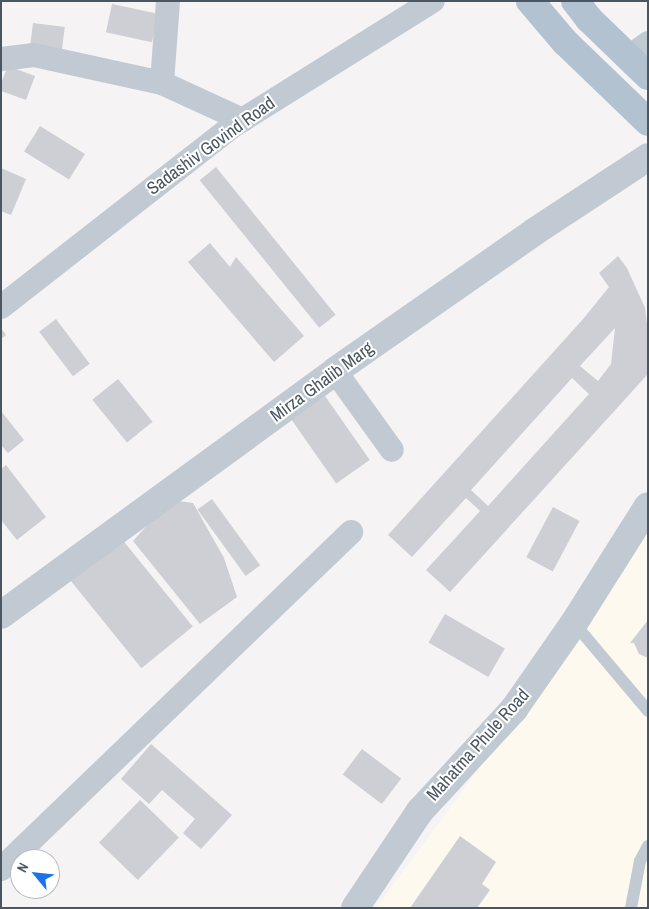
<!DOCTYPE html>
<html>
<head>
<meta charset="utf-8">
<style>
  body { margin:0 }
  #map { position:relative; width:649px; height:909px; overflow:hidden; background:#f5f3f3; font-family:"Archivo Narrow",sans-serif }
  div>[style] { position:absolute }
  .commercial>* { inset:0; background:#fdf9ef }
  .building>* { inset:0; background:#cdcfd5; transform-origin:0 0 }
  .service>* { height:12px; margin:-6px; padding:0 6px; transform-origin:6px; border-radius:6px; background:#c1cad2 }
  .minor>* { height:24px; margin:-12px; padding:0 12px; transform-origin:12px; border-radius:12px; background:#c1cad2 }
  .tertiary>* { height:28px; margin:-14px; padding:0 14px; transform-origin:14px; border-radius:14px; background:#c1cad2 }
  .primary>* { height:28px; margin:-14px; padding:0 14px; transform-origin:14px; border-radius:14px; background:#b3c2d1 }
  span { translate:-50% -50%; white-space:nowrap; text-align:center; line-height:1.15; -webkit-text-stroke:4px #fff; paint-order:stroke }
  .street-label { font-size:18px; color:#4a5661 }
  .frame { position:absolute; inset:0; border:2px solid #4a5661; pointer-events:none }
  .north { position:absolute; left:10px; top:849px; width:50px; height:50px; box-sizing:border-box; background:#fff; border:1px solid #b7bbc0; border-radius:50%; rotate:298deg; font-size:14px; font-weight:700; line-height:20px; text-align:center; color:#4a5661 }
  .north::after { content:''; display:block; margin:auto; width:18px; height:22px; background:#1a73e8; clip-path:polygon(50% 0,100% 100%,50% 72%,0 100%) }
</style>
</head>
<body>
<div id="map">
  <div class="commercial">
    <i style="clip-path:polygon(648px 521px,648px 908px,376px 908px,607px 595px)"></i>
  </div>
  <div class="building">
    <i style="left:112px;top:4px;width:47px;height:29px;rotate:12deg"></i>
    <i style="left:33px;top:23px;width:32px;height:27px;rotate:7deg"></i>
    <i style="clip-path:polygon(8px 66px,35px 76px,26px 100px,1px 91px,1px 83px)"></i>
    <i style="left:40px;top:126px;width:53px;height:30px;rotate:32deg"></i>
    <i style="left:216px;top:167px;width:190px;height:21px;rotate:51deg"></i>
    <i style="clip-path:polygon(1px 168px,26px 179px,11px 215px,1px 211px)"></i>
    <i style="clip-path:polygon(210px 243px,230px 267px,236px 257px,304px 336px,274px 362px,188px 262px)"></i>
    <i style="clip-path:polygon(evenodd,618px 256px,627px 268px,645px 308px,648px 332px,647px 375px,450px 592px,426px 570px,480px 511px,466px 498px,412px 557px,388px 535px,584px 318px,609px 287px,599px 273px,618px 256px,615px 328px,611px 364px,598px 381px,580px 366px,615px 328px,618px 256px,572px 378px,589px 394px,488px 506px,471px 490px,572px 378px)"></i>
    <i style="left:56px;top:319px;width:56px;height:21px;rotate:53deg"></i>
    <i style="clip-path:polygon(1px 328px,6px 335px,1px 339px)"></i>
    <i style="left:118px;top:379px;width:55px;height:33px;rotate:51deg"></i>
    <i style="left:325px;top:396px;width:78px;height:41px;rotate:55deg"></i>
    <i style="clip-path:polygon(1px 411px,24px 440px,8px 453px,1px 445px)"></i>
    <i style="clip-path:polygon(6px 465px,46px 517px,17px 540px,1px 520px,1px 469px)"></i>
    <i style="left:212px;top:499px;width:82px;height:18px;rotate:54deg"></i>
    <i style="clip-path:polygon(170px 500px,193px 503px,224px 558px,237px 597px,200px 624px,133px 541px)"></i>
    <i style="left:553px;top:507px;width:30px;height:57px;rotate:28deg"></i>
    <i style="left:121px;top:538px;width:114px;height:66px;rotate:51deg"></i>
    <i style="left:445px;top:614px;width:69px;height:33px;rotate:30deg"></i>
    <i style="clip-path:polygon(648px 620px,648px 658px,639px 654px,634px 643px,630px 643px)"></i>
    <i style="clip-path:polygon(151px 744px,232px 815px,201px 849px,183px 833px,195px 819px,162px 790px,149px 804px,121px 779px)"></i>
    <i style="left:362px;top:749px;width:49px;height:32px;rotate:37deg"></i>
    <i style="left:140px;top:800px;width:54px;height:59px;rotate:44deg"></i>
    <i style="clip-path:polygon(460px 836px,496px 862px,482px 884px,490px 890px,477px 908px,410px 908px)"></i>
  </div>
  <div class="service">
    <i style="left:574px;top:623px;width:115px;rotate:49.9deg"></i>
    <i style="left:631px;top:908px;width:48px;rotate:-79.2deg"></i>
    <i style="left:640px;top:861px;width:17px;rotate:-62deg"></i>
  </div>
  <div class="minor">
    <i style="left:629px;top:57px;width:24px;rotate:-36deg"></i>
    <i style="left:1px;top:59px;width:33px;rotate:-7deg"></i>
    <i style="left:34px;top:55px;width:131px;rotate:12.3deg"></i>
    <i style="left:162px;top:83px;width:89px;rotate:24.6deg"></i>
    <i style="left:162px;top:83px;width:82px;rotate:-85.8deg"></i>
    <i style="left:1px;top:307px;width:292px;rotate:-38deg"></i>
    <i style="left:231px;top:127px;width:238px;rotate:-32deg"></i>
    <i style="left:335px;top:371px;width:97px;rotate:54.2deg"></i>
    <i style="left:1px;top:869px;width:486px;rotate:-43.9deg"></i>
  </div>
  <div class="tertiary">
    <i style="left:1px;top:615px;width:414px;rotate:-36.1deg"></i>
    <i style="left:335px;top:371px;width:243px;rotate:-34.9deg"></i>
    <i style="left:534px;top:232px;width:136px;rotate:-33.3deg"></i>
    <i style="left:355px;top:908px;width:117px;rotate:-56.2deg"></i>
    <i style="left:420px;top:811px;width:139px;rotate:-47.3deg"></i>
    <i style="left:514px;top:709px;width:105px;rotate:-55.1deg"></i>
    <i style="left:574px;top:623px;width:138px;rotate:-57.7deg"></i>
  </div>
  <div class="primary">
    <i style="left:530px;top:1px;width:54px;rotate:49.5deg"></i>
    <i style="left:565px;top:42px;width:115px;rotate:43.9deg"></i>
    <i style="left:575px;top:1px;width:23px;rotate:52deg"></i>
    <i style="left:589px;top:19px;width:82px;rotate:44deg"></i>
  </div>
  <div class="street-label">
    <span style="left:211px;top:146px;rotate:-36deg">Sadashiv Govind Road</span>
    <span style="left:322px;top:382px;rotate:-36deg">Mirza Ghalib Marg</span>
    <span style="left:478px;top:745px;rotate:-48deg">Mahatma Phule Road</span>
  </div>
  <div class="frame"></div>
  <div class="north">N</div>
</div>
</body>
</html>
